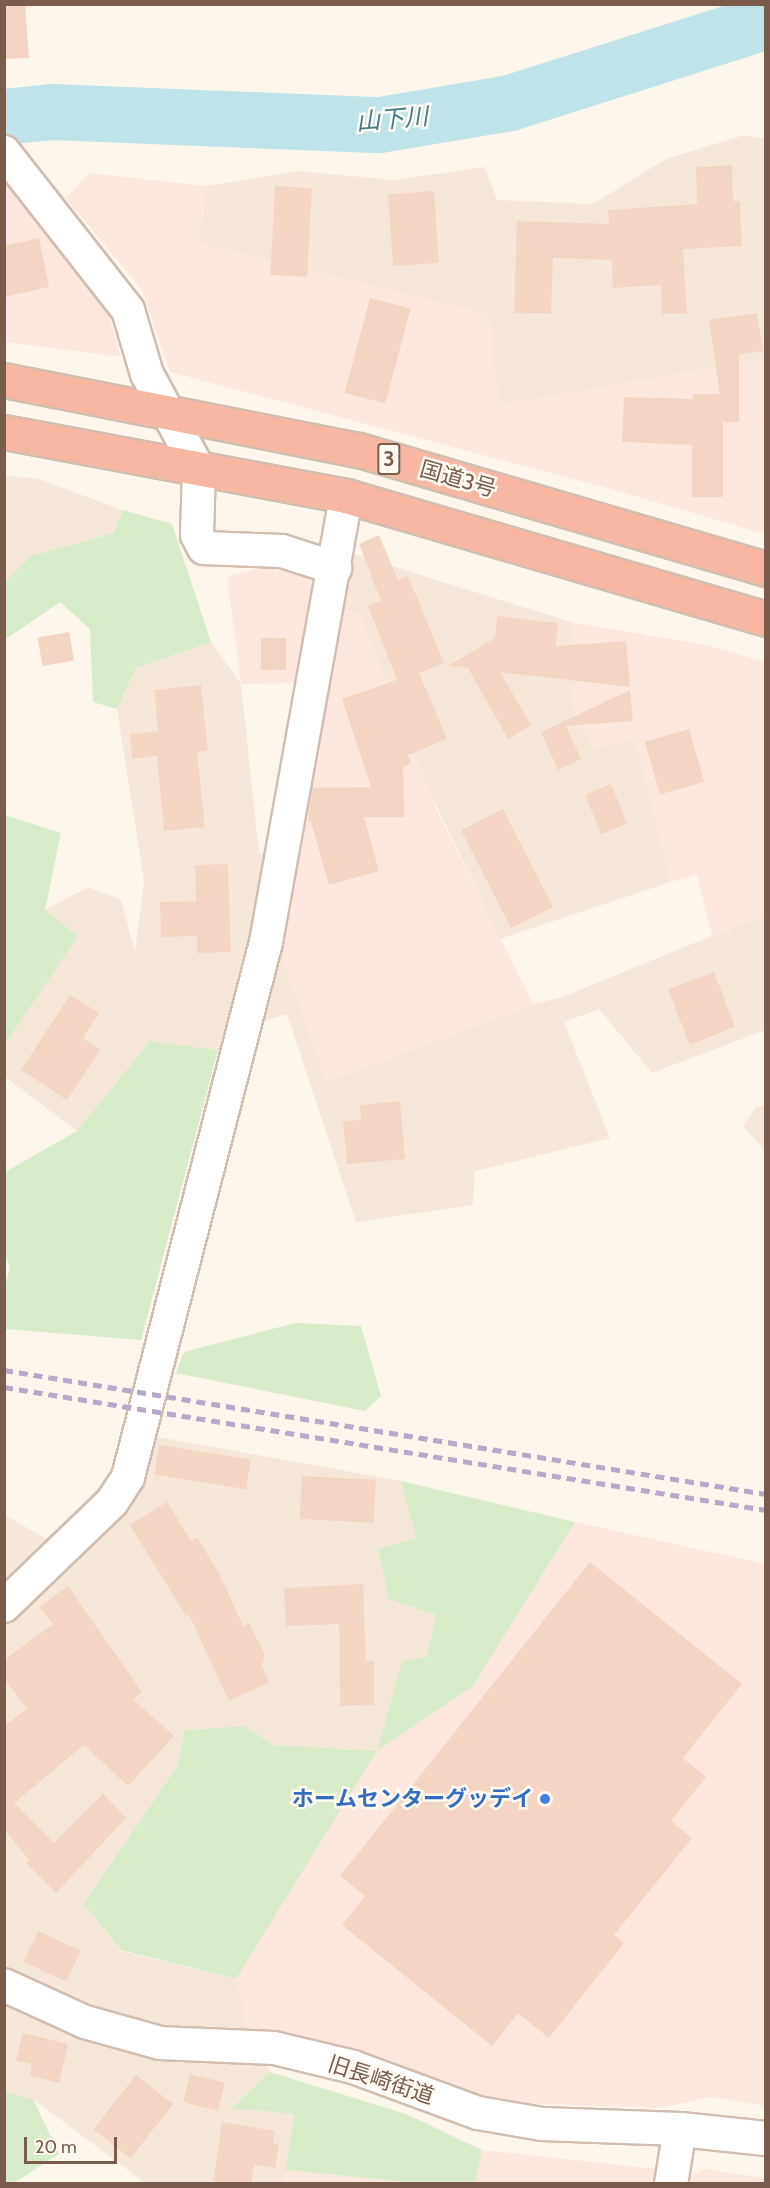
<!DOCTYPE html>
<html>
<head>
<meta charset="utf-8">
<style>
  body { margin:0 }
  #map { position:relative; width:770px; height:2188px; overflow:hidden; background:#fdf6ec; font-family:Cabin,"Noto Sans JP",sans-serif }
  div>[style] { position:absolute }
  .residential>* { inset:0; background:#f5e8da }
  .commercial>* { inset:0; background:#fde8e0 }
  .green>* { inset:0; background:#d8ecc9 }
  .stream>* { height:9px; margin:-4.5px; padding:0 4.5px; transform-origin:4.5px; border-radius:4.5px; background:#bfe3e8 }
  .river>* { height:56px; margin:-28px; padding:0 28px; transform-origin:28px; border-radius:28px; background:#bfe3e8 }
  .building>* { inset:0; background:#f3d5c3; transform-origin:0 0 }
  .roads { filter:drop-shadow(2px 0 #d1beb0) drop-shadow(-2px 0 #d1beb0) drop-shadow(0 2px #d1beb0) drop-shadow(0 -2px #d1beb0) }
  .street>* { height:32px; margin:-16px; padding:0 16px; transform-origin:16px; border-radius:16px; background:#fff }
  .secondary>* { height:33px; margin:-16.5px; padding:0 16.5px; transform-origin:16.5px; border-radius:16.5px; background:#fff }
  .highway>* { height:33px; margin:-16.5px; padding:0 16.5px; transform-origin:16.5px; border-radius:16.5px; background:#f7b7a3 }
  .rail>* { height:4.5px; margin-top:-2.25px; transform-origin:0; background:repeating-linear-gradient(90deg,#b9a8c9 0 9px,transparent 0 15px) }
  .dots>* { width:16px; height:16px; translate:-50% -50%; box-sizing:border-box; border:3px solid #fffaf3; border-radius:50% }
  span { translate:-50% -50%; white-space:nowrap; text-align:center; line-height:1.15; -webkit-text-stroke:5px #fffaf3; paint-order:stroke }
  .shield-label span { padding:2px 4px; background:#fffaf3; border:2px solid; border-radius:4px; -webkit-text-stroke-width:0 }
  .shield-label { font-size:21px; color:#7a5c4d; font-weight:700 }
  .street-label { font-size:22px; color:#7a5c4d }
  .shop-label { font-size:22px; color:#366cbe; font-weight:700 }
  .right { translate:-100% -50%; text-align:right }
  .water-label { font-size:24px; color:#437c86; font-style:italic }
  .frame { position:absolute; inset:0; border:6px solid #7a5c4d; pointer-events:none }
  .scale { position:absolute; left:24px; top:2137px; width:93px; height:27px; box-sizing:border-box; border:3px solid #7a5c4d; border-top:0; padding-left:8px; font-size:18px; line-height:21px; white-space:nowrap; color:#7a5c4d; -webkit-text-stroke:4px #fffaf3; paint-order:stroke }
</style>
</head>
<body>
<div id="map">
  <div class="residential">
    <i style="clip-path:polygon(744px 135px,765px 139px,765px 359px,499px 405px,199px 243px,206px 186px,298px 171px,393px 180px,485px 167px,497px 200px,593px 204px,666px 159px)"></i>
    <i style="clip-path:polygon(5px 475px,38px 479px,123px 510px,114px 533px,31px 556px,5px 583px)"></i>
    <i style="clip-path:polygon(350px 553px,571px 622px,571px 703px,634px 737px,671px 882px,500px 939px,342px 607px)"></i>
    <i style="clip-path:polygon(211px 642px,241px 684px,259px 853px,270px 855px,326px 1082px,533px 1004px,560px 998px,765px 914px,765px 1030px,652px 1073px,599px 1009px,564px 1022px,610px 1138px,475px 1171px,473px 1205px,356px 1222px,287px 1014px,260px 1022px,218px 1050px,150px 1041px,77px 1131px,5px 1077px,4px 1044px,78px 936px,45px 910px,88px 887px,121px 900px,135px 952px,144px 881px,117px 709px,136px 668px)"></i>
    <i style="clip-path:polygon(765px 1105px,766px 1105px,765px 1151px,743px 1126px,755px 1108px)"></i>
    <i style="clip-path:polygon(153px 1436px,401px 1481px,416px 1538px,378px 1550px,389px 1598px,436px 1615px,427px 1657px,402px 1661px,377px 1751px,274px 1745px,243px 1726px,185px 1730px,178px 1765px,84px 1904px,121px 1951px,236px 1979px,247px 2029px,270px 2072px,231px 2107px,294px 2114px,284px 2183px,145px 2183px,33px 2099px,5px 2092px,5px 1515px,50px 1541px,106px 1479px)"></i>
  </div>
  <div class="commercial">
    <i style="clip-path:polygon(4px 170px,109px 316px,121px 357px,5px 342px)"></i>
    <i style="clip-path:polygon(89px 173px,206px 186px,199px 243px,489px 314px,500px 405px,765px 359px,765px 534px,611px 489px,170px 372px,142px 290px,66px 198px)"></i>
    <i style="clip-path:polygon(262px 567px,307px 576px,342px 607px,361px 616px,439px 815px,533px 1004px,326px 1082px,280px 952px,270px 855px,294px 683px,241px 684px,227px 577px)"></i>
    <i style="clip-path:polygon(571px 622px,707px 645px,765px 662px,765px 914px,712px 935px,697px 875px,671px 882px,634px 738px,594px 750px,571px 703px)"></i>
    <i style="clip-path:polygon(575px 1522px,765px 1564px,765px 2106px,710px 2097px,659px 2108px,526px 2103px,461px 2093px,346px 2047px,247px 2029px,236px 1979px,377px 1751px,473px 1686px)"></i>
    <i style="clip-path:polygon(482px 2150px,657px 2169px,655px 2183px,475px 2184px)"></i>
    <i style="clip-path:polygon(704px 2169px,765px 2178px,765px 2183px,687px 2183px,688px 2178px)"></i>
    <i style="clip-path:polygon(286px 2170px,416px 2183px,284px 2184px)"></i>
  </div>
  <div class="green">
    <i style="clip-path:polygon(123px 510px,172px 524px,211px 642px,136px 668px,117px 709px,93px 702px,90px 629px,60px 602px,6px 639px,4px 583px,31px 556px,114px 533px)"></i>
    <i style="clip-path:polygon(5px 815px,61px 833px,45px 910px,78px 936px,5px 1044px)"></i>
    <i style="clip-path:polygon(150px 1041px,218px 1050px,141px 1340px,5px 1329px,5px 1288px,10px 1266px,5px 1255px,5px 1172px,77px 1131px)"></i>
    <i style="clip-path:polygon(295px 1323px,361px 1326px,381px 1396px,365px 1411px,176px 1373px,184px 1352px)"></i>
    <i style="clip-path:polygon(401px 1481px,575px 1522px,473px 1686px,377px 1751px,236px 1979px,121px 1950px,84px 1904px,178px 1765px,185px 1730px,244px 1726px,274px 1745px,377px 1751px,402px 1661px,427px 1657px,436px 1615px,389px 1599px,378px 1549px,416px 1538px)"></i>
    <i style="clip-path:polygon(270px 2072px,406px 2114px,482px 2150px,475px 2183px,416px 2183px,286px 2170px,294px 2114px,231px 2108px)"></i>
    <i style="clip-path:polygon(5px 2092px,33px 2099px,59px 2154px,14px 2183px,5px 2183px)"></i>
  </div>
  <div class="stream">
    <i style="left:764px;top:4px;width:2px;rotate:27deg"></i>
  </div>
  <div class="river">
    <i style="left:4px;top:117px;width:48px;rotate:-5.9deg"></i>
    <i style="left:52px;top:112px;width:328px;rotate:2.3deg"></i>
    <i style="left:380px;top:125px;width:132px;rotate:-9.6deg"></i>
    <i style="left:510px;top:103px;width:269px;rotate:-17.6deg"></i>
  </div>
  <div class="building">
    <i style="clip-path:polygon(4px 4px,25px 4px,29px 58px,4px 59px)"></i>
    <i style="clip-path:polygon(732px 165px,733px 201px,740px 201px,742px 246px,683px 249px,687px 313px,662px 314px,661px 285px,613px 288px,612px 260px,553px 258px,551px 314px,514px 313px,517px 221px,609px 224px,608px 210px,697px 204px,696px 167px)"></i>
    <i style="left:275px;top:186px;width:37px;height:89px;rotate:3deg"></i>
    <i style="left:434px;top:191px;width:72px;height:46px;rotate:86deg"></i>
    <i style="clip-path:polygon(39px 238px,49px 287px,4px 297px,4px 246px)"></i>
    <i style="left:370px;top:298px;width:42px;height:98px;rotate:15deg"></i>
    <i style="clip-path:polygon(757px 313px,763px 351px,739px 354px,739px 422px,725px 423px,723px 418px,723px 497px,692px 497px,692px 445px,622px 442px,624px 397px,693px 399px,693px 394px,720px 394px,709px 320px)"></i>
    <i style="clip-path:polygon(379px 535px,398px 580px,408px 576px,444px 663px,419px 673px,447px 739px,408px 755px,411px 764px,403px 767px,404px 817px,364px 817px,379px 871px,329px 885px,311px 822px,308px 822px,312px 788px,371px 787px,342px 699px,397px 680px,368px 606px,381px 601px,359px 544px)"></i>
    <i style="clip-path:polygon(497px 616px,558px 623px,556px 646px,626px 641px,630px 687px,500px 672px,531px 725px,508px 739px,468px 668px,448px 666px,495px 638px)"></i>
    <i style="left:69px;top:632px;width:29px;height:32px;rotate:80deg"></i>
    <i style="left:261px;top:638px;width:25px;height:32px"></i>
    <i style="clip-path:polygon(201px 685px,208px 751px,197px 752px,205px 827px,164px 831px,157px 756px,132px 759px,130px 734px,158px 731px,154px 690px)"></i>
    <i style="clip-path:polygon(630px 690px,633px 721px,566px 726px,581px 759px,558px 770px,541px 732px)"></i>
    <i style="left:689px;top:729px;width:55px;height:46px;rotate:74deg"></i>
    <i style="left:611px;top:784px;width:43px;height:28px;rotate:68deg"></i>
    <i style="left:503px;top:809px;width:110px;height:47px;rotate:63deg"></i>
    <i style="clip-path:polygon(228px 864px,231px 952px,197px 953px,197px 936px,161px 937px,160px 902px,196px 901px,195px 865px)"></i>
    <i style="left:714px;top:972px;width:59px;height:49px;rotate:69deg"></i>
    <i style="clip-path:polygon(70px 995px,99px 1013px,83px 1038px,100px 1050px,67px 1100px,21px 1070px)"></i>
    <i style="clip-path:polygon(400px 1101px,405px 1159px,347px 1164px,343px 1121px,361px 1120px,360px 1105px)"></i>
    <i style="left:159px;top:1445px;width:93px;height:30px;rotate:9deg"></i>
    <i style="left:302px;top:1476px;width:74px;height:43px;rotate:3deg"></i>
    <i style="clip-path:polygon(167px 1502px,191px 1541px,197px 1537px,220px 1575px,243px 1626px,249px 1623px,265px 1655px,262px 1666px,269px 1682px,229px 1701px,189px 1615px,186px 1616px,130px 1525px)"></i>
    <i style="clip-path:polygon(590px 1562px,742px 1684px,683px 1758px,706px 1777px,671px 1821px,692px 1838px,614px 1935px,624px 1943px,549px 2038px,518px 2013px,492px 2046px,342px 1925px,365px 1896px,340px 1876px)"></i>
    <i style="clip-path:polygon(363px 1584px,366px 1661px,374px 1661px,374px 1705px,340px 1706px,339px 1624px,286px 1626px,284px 1588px)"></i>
    <i style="clip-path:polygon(68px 1586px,142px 1692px,133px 1699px,174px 1736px,128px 1786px,84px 1745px,14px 1803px,54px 1843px,103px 1794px,126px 1818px,56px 1893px,26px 1863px,29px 1860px,4px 1829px,4px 1726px,27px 1709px,4px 1678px,4px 1660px,53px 1624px,39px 1607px)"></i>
    <i style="left:38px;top:1931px;width:47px;height:34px;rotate:25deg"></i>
    <i style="clip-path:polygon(23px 2033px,68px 2044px,59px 2083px,30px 2076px,32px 2064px,16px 2061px)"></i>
    <i style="left:190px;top:2074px;width:36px;height:29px;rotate:14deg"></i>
    <i style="left:136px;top:2075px;width:47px;height:69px;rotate:38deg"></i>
    <i style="clip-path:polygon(222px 2122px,275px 2131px,273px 2143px,279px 2144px,275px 2168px,254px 2165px,251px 2184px,213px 2184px)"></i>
  </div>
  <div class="roads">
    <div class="street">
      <i style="left:4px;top:152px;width:201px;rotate:51.9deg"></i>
      <i style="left:128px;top:310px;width:67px;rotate:73.5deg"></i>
      <i style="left:147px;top:374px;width:109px;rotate:61.6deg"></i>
      <i style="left:199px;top:470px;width:65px;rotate:91.8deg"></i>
      <i style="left:197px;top:535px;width:15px;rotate:62deg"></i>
      <i style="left:204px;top:548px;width:78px;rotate:2.2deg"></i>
      <i style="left:282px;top:551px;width:56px;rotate:17.8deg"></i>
      <i style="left:4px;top:1606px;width:150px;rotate:-43.9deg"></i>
      <i style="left:112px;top:1502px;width:30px;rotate:-57deg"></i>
      <i style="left:128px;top:1477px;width:553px;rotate:-75.54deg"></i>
      <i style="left:266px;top:942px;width:453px;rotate:-79.8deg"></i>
      <i style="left:4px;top:1985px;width:89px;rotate:24.6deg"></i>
      <i style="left:85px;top:2022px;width:78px;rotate:15.6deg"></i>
      <i style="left:160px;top:2043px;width:114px;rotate:2.5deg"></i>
      <i style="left:274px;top:2048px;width:81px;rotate:13.5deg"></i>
      <i style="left:353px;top:2067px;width:133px;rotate:20.2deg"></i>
      <i style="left:478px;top:2113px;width:65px;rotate:9.8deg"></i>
      <i style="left:542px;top:2124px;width:138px;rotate:2.1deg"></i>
      <i style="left:680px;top:2129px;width:56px;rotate:99.3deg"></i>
    </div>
    <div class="secondary">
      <i style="left:680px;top:2129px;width:86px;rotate:6deg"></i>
    </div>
    <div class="highway">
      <i style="left:4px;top:380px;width:362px;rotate:11.2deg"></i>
      <i style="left:359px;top:450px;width:424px;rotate:16.3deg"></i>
      <i style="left:4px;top:432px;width:348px;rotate:10.6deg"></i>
      <i style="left:346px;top:496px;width:438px;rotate:16.3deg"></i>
    </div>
  </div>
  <div class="rail">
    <i style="left:4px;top:1370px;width:772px;rotate:9.24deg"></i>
    <i style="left:4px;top:1387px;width:772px;rotate:9.17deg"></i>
  </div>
  <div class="dots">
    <i style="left:545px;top:1799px;background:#3f7fe0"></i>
  </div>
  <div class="shield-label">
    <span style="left:389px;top:459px">3</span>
  </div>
  <div class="street-label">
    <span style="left:458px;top:479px;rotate:16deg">国道3号</span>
    <span style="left:381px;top:2080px;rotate:18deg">旧長崎街道</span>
  </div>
  <div class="shop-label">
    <span class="right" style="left:533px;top:1799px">ホームセンターグッデイ</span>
  </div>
  <div class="water-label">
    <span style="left:392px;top:119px;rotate:-5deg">山下川</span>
  </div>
  <div class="frame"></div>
  <div class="scale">20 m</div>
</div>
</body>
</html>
